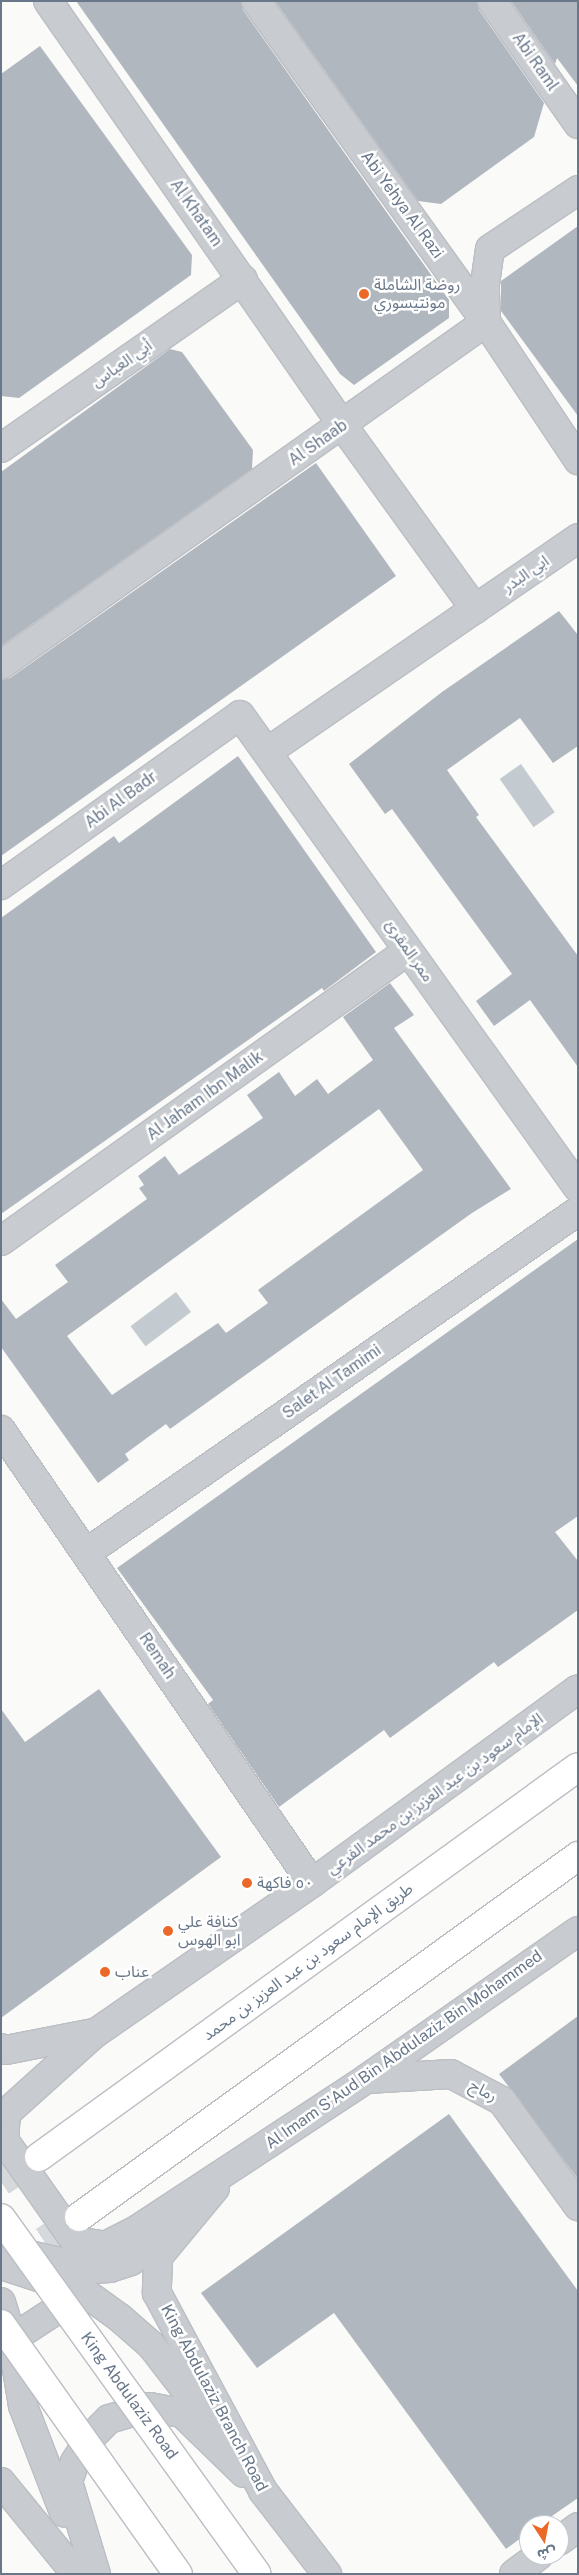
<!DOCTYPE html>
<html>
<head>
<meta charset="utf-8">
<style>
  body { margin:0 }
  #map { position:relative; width:579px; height:2575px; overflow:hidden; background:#fafaf8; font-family:"Public Sans","Noto Sans Arabic",sans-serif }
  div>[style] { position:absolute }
  .water>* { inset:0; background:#c3cbd1; transform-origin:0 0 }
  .building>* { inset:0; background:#b1b7bf }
  .major-tunnel>* { height:28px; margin-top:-14px; transform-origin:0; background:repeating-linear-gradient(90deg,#d6d9dc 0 28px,transparent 0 42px) }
  .roads { filter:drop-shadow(1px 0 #bbbec3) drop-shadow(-1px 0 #bbbec3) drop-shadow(0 1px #bbbec3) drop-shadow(0 -1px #bbbec3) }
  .minor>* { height:28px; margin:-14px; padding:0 14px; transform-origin:14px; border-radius:14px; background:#c8cbcf }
  .major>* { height:28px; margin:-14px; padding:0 14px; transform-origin:14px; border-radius:14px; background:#fff }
  .bridges { filter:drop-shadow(1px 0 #bbbec3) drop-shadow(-1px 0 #bbbec3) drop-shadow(0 1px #bbbec3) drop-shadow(0 -1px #bbbec3) }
  .major-bridge>* { height:28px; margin:-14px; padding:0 14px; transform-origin:14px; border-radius:14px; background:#fff }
  .dots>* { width:14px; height:14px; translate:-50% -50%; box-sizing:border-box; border:2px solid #fff; border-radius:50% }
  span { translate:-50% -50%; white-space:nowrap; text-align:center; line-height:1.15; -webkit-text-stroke:5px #fff; paint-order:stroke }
  .street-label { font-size:16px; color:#68778a }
  .poi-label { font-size:16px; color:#68778a }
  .left { translate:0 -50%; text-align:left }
  .frame { position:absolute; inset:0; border:2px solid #68778a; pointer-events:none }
  .north { position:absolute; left:519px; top:2515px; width:50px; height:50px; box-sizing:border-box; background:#fff; border:1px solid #c3c9d0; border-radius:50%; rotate:169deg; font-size:14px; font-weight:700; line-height:20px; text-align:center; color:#68778a }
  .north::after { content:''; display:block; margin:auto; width:18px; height:22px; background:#eb6827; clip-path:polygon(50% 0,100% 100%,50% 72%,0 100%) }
</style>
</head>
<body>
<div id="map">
  <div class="water">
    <i style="left:521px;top:764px;width:59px;height:26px;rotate:55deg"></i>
    <i style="left:176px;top:1292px;width:25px;height:57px;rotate:53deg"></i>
  </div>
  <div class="building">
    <i style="clip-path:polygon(76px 1px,241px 1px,243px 10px,449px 300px,449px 318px,354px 385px,340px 374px)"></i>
    <i style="clip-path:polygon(275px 1px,477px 1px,479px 10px,544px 103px,534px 137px,441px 204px,418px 201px)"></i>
    <i style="clip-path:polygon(511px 1px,578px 1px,578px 86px,557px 58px,555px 64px)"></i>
    <i style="clip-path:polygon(40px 46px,192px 255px,191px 275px,19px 398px,1px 396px,1px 74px)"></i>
    <i style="clip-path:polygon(578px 226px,578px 416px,501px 311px,501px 281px)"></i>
    <i style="clip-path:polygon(170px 349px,182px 352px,253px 450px,252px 469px,1px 646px,1px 472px)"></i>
    <i style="clip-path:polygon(316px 463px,396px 576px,1px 856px,1px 680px,10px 678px)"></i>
    <i style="clip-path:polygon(559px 611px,578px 635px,578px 746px,553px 763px,520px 718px,447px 770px,479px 815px,476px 817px,578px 956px,578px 1067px,530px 1000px,494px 1026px,476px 1001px,512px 974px,392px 809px,385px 814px,349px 764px,442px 692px)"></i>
    <i style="clip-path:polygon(238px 756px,376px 952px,324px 991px,322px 988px,275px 1021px,1px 1214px,1px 918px,114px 836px,119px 843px)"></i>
    <i style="clip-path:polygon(evenodd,390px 983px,414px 1015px,394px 1028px,511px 1189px,472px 1213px,170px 1429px,166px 1424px,125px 1454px,129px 1460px,98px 1483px,1px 1347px,1px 1299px,16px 1319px,68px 1282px,55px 1265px,147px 1199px,139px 1188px,144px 1185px,138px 1176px,165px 1156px,179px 1175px,263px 1118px,247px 1095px,279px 1072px,295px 1096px,317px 1079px,328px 1094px,373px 1060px,343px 1017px,390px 983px,379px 1109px,423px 1170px,258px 1290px,268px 1303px,226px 1333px,218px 1323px,112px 1395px,67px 1336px,379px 1109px)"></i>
    <i style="clip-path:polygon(578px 1239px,578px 1516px,555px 1532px,578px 1561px,578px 1610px,498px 1667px,494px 1662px,390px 1738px,384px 1730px,279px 1807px,208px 1704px,213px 1700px,117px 1568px)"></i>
    <i style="clip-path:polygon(99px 1689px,221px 1857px,1px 2018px,1px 1709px,25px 1742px)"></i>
    <i style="clip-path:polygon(578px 2016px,578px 2179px,499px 2074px)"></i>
    <i style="clip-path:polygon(449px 2114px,578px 2291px,578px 2498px,539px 2525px,529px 2525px,529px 2532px,506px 2549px,334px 2313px,257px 2368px,201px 2293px)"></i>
  </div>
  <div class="major-tunnel">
    <i style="left:1px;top:2182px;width:45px;rotate:-33.3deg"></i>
    <i style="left:9px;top:2264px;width:84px;rotate:-33.9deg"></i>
  </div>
  <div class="roads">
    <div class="minor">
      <i style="left:48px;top:1px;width:517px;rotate:55.23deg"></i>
      <i style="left:343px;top:426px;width:226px;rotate:54.2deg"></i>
      <i style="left:256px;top:1px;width:395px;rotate:54.4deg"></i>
      <i style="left:486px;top:322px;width:166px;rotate:56.3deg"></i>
      <i style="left:492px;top:1px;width:150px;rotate:55deg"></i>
      <i style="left:1px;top:448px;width:295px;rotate:-34.9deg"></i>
      <i style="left:1px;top:665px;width:594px;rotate:-35.27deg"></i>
      <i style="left:486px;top:322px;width:38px;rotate:-92deg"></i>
      <i style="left:485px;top:284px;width:35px;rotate:-82deg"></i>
      <i style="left:490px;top:249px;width:106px;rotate:-33.8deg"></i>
      <i style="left:267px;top:752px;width:378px;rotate:-34.5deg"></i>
      <i style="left:1px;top:885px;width:293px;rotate:-35.4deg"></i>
      <i style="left:240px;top:715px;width:581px;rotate:54.45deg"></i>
      <i style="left:1px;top:1241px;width:500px;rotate:-35.5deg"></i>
      <i style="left:1px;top:1430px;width:549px;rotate:55.53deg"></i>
      <i style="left:86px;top:1553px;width:599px;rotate:-34.8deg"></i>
      <i style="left:95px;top:2033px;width:120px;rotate:138deg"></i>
      <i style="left:6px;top:2113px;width:27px;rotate:94deg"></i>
      <i style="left:4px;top:2140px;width:123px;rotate:54.9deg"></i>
      <i style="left:75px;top:2241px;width:30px;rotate:9deg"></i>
      <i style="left:105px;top:2246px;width:37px;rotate:-27deg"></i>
      <i style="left:138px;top:2229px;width:273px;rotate:-33.3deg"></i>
      <i style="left:366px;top:2079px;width:259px;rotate:-34.9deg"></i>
      <i style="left:81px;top:2043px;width:281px;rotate:-34.7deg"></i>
      <i style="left:312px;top:1883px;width:329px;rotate:-36.1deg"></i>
      <i style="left:1px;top:2048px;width:5px;rotate:22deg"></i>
      <i style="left:6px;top:2050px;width:89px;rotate:-11.1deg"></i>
      <i style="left:367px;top:2079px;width:84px;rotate:-3.4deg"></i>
      <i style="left:451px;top:2074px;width:58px;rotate:27.9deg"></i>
      <i style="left:502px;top:2101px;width:130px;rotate:54.1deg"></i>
      <i style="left:215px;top:2188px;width:89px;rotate:129.6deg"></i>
      <i style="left:158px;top:2257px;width:36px;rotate:92deg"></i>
      <i style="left:157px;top:2293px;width:225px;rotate:61.8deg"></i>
      <i style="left:263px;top:2491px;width:105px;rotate:52.4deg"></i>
      <i style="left:11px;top:2251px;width:83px;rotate:12.5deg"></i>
      <i style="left:92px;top:2269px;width:18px;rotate:-3deg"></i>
      <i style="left:110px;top:2268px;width:22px;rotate:-18deg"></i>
      <i style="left:131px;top:2261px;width:49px;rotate:-42.5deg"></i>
      <i style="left:1px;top:2265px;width:87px;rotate:18deg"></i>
      <i style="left:84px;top:2292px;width:44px;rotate:35.8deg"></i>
      <i style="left:120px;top:2318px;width:41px;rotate:41.1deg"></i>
      <i style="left:151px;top:2345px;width:100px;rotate:52.3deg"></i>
      <i style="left:1px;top:2302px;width:39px;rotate:73deg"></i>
      <i style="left:12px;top:2339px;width:68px;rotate:80.7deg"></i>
      <i style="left:23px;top:2406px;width:114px;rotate:68.9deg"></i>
      <i style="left:1px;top:2346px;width:99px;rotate:-33deg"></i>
      <i style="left:1px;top:2482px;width:119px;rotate:50.8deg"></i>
      <i style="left:559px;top:2541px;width:24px;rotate:-36deg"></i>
      <i style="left:96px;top:2574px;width:96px;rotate:-106.9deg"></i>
      <i style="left:68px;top:2482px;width:21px;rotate:-71deg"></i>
      <i style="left:75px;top:2462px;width:28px;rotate:-58deg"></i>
      <i style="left:90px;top:2438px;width:27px;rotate:-45deg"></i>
      <i style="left:109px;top:2419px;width:43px;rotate:-16.3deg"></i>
      <i style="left:150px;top:2407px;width:33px;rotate:11deg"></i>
      <i style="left:182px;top:2413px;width:86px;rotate:44.1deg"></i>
      <i style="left:514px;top:2574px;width:31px;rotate:-37deg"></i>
    </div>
    <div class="major">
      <i style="left:39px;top:2157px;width:665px;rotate:-35.89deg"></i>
      <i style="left:79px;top:2217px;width:616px;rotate:-35.88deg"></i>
    </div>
  </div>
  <div class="bridges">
    <div class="major-bridge">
      <i style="left:1px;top:2218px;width:438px;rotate:54.3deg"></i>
      <i style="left:1px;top:2324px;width:306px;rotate:54.7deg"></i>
    </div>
  </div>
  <div class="dots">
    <i style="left:364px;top:294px;background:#eb6827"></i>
    <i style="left:247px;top:1883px;background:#eb6827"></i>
    <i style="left:168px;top:1931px;background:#eb6827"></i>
    <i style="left:105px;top:1972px;background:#eb6827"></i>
  </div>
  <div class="street-label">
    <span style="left:535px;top:62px;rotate:55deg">Abi Raml</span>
    <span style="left:402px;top:205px;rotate:54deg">Abi Yehya Al Razi</span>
    <span style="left:196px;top:213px;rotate:55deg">Al Khatam</span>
    <span style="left:122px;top:364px;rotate:-35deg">أبي العباس</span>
    <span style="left:318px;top:443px;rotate:-35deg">Al Shaab</span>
    <span style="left:526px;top:574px;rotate:-35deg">ابي البدر</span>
    <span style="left:121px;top:800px;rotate:-36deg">Abi Al Badr</span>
    <span style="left:409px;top:951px;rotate:55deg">ممر المقرئ</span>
    <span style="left:205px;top:1096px;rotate:-36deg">Al Jaham Ibn Malik</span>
    <span style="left:332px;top:1382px;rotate:-35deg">Salet Al Tamimi</span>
    <span style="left:157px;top:1656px;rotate:56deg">Remah</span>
    <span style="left:435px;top:1794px;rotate:-36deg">الإمام سعود بن عبد العزيز بن محمد الفرعي</span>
    <span style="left:308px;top:1962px;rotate:-36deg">طريق الإمام سعود بن عبد العزيز بن محمد</span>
    <span style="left:404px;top:2050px;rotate:-35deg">Al Imam S'Aud Bin Abdulaziz Bin Mohammed</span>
    <span style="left:483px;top:2091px;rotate:28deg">رماح</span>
    <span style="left:129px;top:2396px;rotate:54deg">King Abdulaziz Road</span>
    <span style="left:214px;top:2398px;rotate:62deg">King Abdulaziz Branch Road</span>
  </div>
  <div class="poi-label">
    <span class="left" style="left:374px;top:294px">روضة الشاملة<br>مونتيسوري</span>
    <span class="left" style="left:257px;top:1883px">٥٠ فاكهة</span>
    <span class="left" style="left:178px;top:1931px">كنافة علي<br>ابو الهوس</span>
    <span class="left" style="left:115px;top:1972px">عناب</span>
  </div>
  <div class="frame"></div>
  <div class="north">ش</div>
</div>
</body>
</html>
